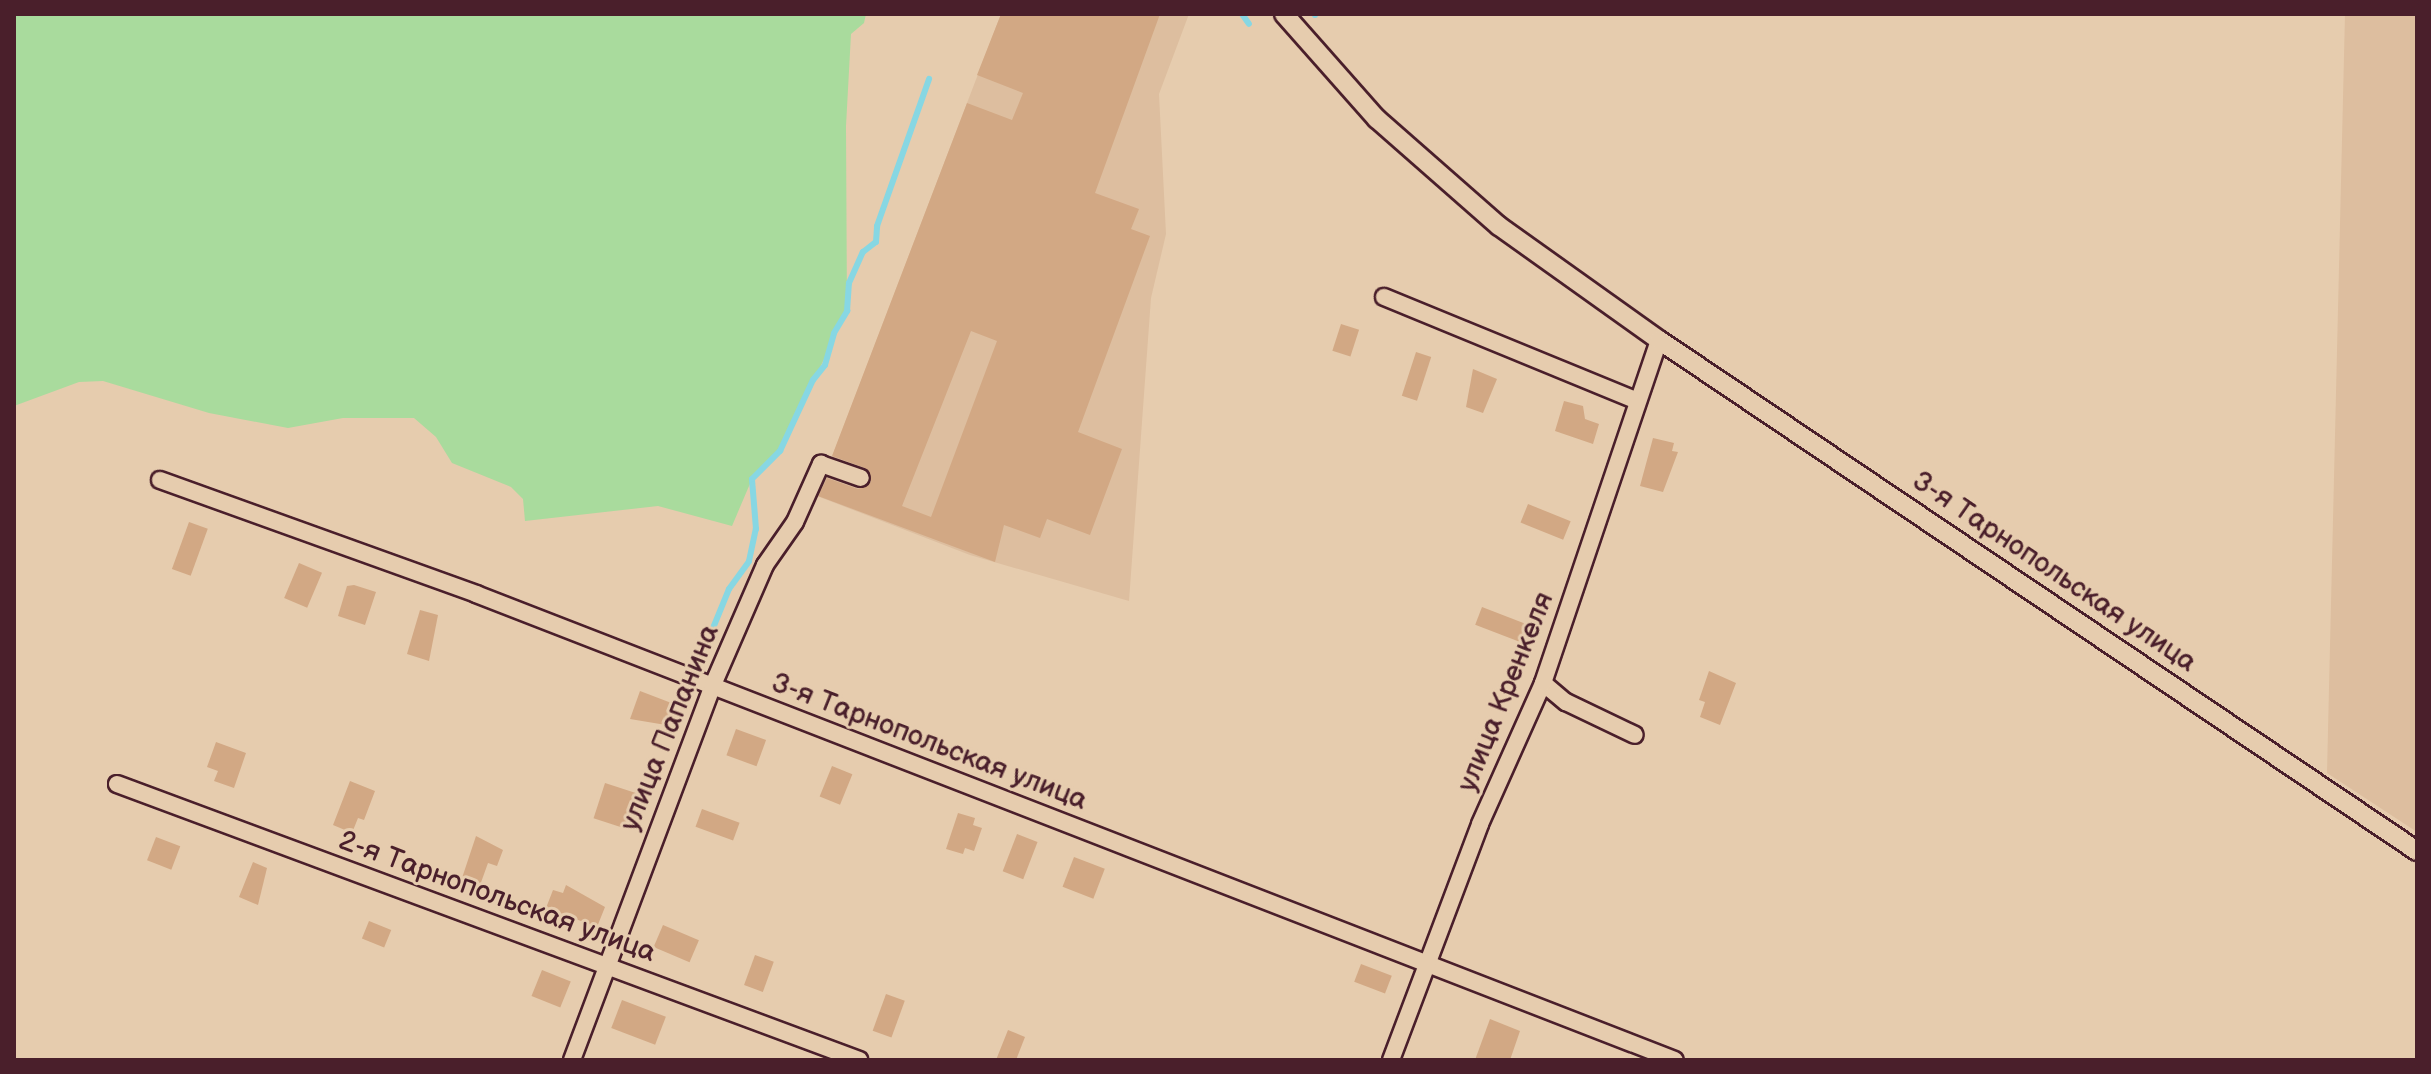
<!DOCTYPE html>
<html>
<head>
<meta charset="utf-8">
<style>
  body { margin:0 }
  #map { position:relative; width:2431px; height:1074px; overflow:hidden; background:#e6ccae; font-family:"Balsamiq Sans",sans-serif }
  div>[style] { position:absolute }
  .built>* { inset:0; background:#ddbe9f }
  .green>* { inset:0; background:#a9db9d }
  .stream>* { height:6px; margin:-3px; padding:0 3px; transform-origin:3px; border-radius:3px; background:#87d7e3 }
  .building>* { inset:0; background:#d2a884; transform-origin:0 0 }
  .roads { filter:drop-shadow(2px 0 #4a1f2b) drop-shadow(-2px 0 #4a1f2b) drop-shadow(0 2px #4a1f2b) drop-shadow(0 -2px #4a1f2b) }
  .minor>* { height:16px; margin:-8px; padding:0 8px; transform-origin:8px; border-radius:8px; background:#e6ccae }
  .tertiary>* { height:18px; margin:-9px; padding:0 9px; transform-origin:9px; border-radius:9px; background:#e6ccae }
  span { translate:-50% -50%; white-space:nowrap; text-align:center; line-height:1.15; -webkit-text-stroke:6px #e6ccae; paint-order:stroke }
  .street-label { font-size:28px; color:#4a1f2b }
  .frame { position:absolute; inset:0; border:16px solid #4a1f2b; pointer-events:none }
</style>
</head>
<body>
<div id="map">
  <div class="built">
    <i style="clip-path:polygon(1001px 14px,1189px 14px,1159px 94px,1166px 234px,1151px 298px,1129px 601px,970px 555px,817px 496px)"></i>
    <i style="clip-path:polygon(2345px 14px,2417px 14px,2417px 832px,2327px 773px)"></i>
  </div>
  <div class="green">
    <i style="clip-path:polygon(14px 14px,866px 14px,864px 23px,851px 34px,846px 126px,847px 311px,780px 451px,752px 479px,732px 526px,658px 506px,525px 521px,523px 499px,511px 487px,452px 463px,436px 437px,414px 418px,343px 418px,288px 428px,209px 413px,103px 381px,79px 382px,14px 406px)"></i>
  </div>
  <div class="stream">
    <i style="left:1242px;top:14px;width:12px;rotate:55deg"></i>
    <i style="left:1315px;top:14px;width:1px;rotate:90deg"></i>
    <i style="left:702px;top:655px;width:71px;rotate:-67.8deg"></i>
    <i style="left:729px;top:589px;width:34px;rotate:-54deg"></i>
    <i style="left:749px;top:561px;width:33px;rotate:-78deg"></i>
    <i style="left:756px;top:529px;width:50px;rotate:-94.6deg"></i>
    <i style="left:752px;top:479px;width:40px;rotate:-45deg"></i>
    <i style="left:780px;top:451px;width:78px;rotate:-65.1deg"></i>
    <i style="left:813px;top:380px;width:19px;rotate:-51deg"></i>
    <i style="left:825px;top:365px;width:33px;rotate:-74deg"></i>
    <i style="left:834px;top:333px;width:26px;rotate:-59deg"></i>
    <i style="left:847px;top:311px;width:28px;rotate:-86deg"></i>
    <i style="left:849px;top:283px;width:34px;rotate:-66deg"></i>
    <i style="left:863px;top:252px;width:16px;rotate:-38deg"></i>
    <i style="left:876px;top:242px;width:16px;rotate:-86deg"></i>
    <i style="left:877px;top:226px;width:156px;rotate:-70.5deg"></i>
  </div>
  <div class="building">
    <i style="clip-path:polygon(evenodd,1001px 14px,1160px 14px,1095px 193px,1139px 209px,1131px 229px,1150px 236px,1078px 432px,1122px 449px,1090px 535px,1047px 519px,1040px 538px,1004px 525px,995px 562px,818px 496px,827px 478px,858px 489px,871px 482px,865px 468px,832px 456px,967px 103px,1012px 120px,1023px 93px,977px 75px,1001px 14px,971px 331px,997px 341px,931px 517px,902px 506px,971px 331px)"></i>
    <i style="left:1341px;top:324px;width:19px;height:28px;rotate:18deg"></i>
    <i style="left:1416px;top:352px;width:16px;height:46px;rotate:18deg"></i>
    <i style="clip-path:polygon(1473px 369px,1497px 379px,1483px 413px,1466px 407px)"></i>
    <i style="clip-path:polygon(1564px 401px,1583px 406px,1585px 419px,1599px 424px,1593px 444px,1555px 431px)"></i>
    <i style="clip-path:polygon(1653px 438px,1674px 443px,1672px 451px,1678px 452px,1663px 492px,1640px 486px)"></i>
    <i style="left:1528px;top:504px;width:46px;height:20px;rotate:22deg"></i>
    <i style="left:189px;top:522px;width:20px;height:50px;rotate:20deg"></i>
    <i style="left:299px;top:563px;width:25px;height:38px;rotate:23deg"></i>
    <i style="clip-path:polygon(354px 585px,376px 592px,365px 625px,338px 616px,347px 586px)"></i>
    <i style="left:1482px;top:607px;width:55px;height:19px;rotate:21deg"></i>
    <i style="clip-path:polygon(420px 610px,438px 615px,429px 661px,407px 654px)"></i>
    <i style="clip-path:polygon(1709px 671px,1736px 683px,1720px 725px,1700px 717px,1705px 702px,1699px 700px)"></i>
    <i style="clip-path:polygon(640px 691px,674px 704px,666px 725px,630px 719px)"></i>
    <i style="left:736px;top:729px;width:32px;height:28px;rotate:20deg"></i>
    <i style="clip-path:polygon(216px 742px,246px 753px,234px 788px,214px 781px,218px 771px,207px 767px)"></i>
    <i style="left:832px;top:766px;width:22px;height:33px;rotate:22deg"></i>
    <i style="clip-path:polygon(350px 781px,375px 791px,364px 820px,358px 818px,352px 833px,333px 825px)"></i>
    <i style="left:605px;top:783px;width:38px;height:37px;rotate:18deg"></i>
    <i style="left:702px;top:809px;width:40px;height:19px;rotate:20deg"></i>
    <i style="clip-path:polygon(958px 813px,975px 818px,973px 825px,982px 828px,974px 851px,965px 848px,963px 854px,946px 849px)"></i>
    <i style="left:1017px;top:834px;width:22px;height:40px;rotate:21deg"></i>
    <i style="clip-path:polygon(476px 836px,503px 850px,497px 866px,488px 863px,479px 888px,461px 881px)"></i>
    <i style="left:156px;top:837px;width:26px;height:25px;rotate:21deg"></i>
    <i style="left:1074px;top:857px;width:33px;height:32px;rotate:21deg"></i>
    <i style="clip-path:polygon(253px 862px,267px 868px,258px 905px,239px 897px)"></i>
    <i style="clip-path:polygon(566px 885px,605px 907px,597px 927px,546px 908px,553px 890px,563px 893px)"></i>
    <i style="left:369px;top:921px;width:24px;height:19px;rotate:22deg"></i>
    <i style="left:663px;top:925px;width:39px;height:24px;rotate:23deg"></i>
    <i style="left:755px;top:955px;width:20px;height:32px;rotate:20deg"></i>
    <i style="left:1361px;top:964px;width:33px;height:19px;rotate:21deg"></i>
    <i style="left:542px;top:970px;width:31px;height:28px;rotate:22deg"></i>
    <i style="left:886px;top:994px;width:20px;height:39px;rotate:20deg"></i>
    <i style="left:622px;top:1000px;width:47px;height:30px;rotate:21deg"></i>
    <i style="clip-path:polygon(1490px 1019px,1520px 1031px,1510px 1060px,1475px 1060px)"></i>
    <i style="clip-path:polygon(1008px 1030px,1025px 1037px,1016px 1060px,996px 1060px)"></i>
  </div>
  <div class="roads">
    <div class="minor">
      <i style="left:1384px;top:297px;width:274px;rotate:22.3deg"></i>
      <i style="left:160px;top:480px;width:336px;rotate:19.8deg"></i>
      <i style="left:476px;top:594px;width:1286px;rotate:21.24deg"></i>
      <i style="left:1543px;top:683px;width:30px;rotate:40deg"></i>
      <i style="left:1566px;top:702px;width:76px;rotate:25.6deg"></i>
      <i style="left:117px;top:784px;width:792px;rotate:20.4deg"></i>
      <i style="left:572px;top:1060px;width:398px;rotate:-69.4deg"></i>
      <i style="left:712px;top:687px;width:133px;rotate:-66.5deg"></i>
      <i style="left:765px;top:565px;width:52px;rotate:-55.1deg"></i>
      <i style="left:795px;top:522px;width:64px;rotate:-65.9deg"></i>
      <i style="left:821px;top:464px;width:42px;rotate:19.3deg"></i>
      <i style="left:1391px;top:1060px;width:252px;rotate:-69.3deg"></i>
      <i style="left:1480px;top:824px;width:154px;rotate:-65.9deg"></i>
      <i style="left:1543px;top:683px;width:362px;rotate:-71.3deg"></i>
    </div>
    <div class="tertiary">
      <i style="left:1284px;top:14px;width:140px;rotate:48.5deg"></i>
      <i style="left:1377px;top:119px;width:162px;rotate:41.3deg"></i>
      <i style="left:1499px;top:226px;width:196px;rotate:35.5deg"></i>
      <i style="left:1659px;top:340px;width:914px;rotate:33.99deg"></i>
    </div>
  </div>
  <div class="street-label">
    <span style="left:2054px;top:572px;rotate:34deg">3-я Тарнопольская улица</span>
    <span style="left:1506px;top:692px;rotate:-68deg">улица Кренкеля</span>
    <span style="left:670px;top:728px;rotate:-68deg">улица Папанина</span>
    <span style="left:929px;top:742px;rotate:21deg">3-я Тарнопольская улица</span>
    <span style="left:497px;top:897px;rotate:20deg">2-я Тарнопольская улица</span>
  </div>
  <div class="frame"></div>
</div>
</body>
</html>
